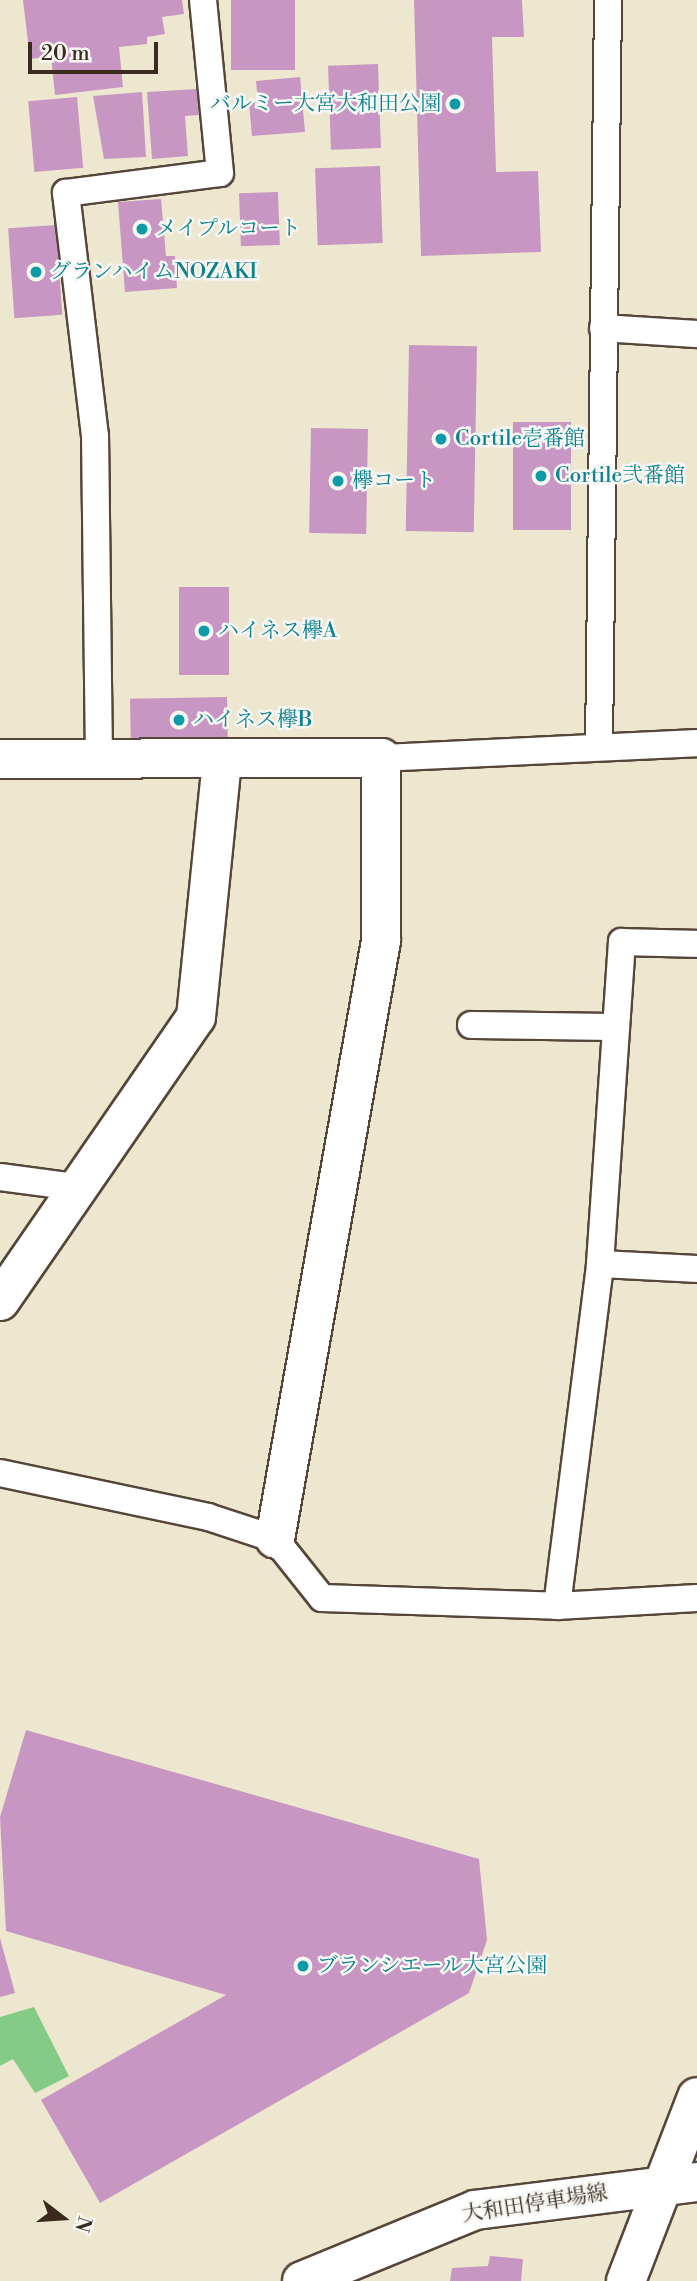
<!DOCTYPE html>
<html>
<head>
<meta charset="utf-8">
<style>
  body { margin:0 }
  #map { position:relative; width:697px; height:2281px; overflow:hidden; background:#eee7cf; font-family:"Libre Bodoni","Noto Serif JP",serif }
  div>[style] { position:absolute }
  .green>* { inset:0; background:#84cb86 }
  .building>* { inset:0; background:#c896c2; transform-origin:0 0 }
  .roads { filter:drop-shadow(2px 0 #564639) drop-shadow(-2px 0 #564639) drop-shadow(0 2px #564639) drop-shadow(0 -2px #564639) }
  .lane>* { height:26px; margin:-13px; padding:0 13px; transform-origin:13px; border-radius:13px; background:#fff }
  .street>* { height:38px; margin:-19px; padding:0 19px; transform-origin:19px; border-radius:19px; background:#fff }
  .secondary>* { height:38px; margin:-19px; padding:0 19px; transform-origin:19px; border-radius:19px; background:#fff }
  .dots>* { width:19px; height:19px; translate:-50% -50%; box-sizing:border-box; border:4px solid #f6f6f2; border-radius:50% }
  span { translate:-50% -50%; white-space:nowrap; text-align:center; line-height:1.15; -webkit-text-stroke:5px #f6f6f2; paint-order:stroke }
  .culture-label { font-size:21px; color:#0d838f }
  .right { translate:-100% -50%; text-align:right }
  .left { translate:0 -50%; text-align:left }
  .street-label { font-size:21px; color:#3b2a1e }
  .north { position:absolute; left:28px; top:2183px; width:70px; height:70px; -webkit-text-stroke:5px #f6f6f2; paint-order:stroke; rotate:107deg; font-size:19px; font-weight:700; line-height:28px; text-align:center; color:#3b2a1e }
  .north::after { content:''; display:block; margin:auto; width:24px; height:32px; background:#3b2a1e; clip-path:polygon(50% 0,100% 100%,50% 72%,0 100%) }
  .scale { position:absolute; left:28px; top:42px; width:130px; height:32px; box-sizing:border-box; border:4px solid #3b2a1e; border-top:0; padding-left:9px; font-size:21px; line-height:24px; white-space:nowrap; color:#3b2a1e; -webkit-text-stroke:5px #f6f6f2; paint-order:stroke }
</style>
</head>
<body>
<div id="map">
  <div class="green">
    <i style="clip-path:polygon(34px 2007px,69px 2076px,35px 2093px,13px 2059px,0 2066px,0 2017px)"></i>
  </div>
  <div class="building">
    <i style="clip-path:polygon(23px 0,182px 0,184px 14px,162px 17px,165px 34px,147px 37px,147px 44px,119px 47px,123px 87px,55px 95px,51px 56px,30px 59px)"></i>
    <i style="left:231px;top:0;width:64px;height:70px"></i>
    <i style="clip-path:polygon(414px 0,522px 0,524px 37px,492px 37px,496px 172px,538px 171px,541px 252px,421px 256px)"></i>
    <i style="left:378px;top:64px;width:84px;height:50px;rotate:88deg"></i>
    <i style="clip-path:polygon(300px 77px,305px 132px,252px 136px,249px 103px,258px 102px,256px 81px)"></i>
    <i style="clip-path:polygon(197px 89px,199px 115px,185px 116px,188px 156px,152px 159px,147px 92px)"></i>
    <i style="clip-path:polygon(142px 92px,146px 157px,104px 159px,93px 96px)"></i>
    <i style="left:77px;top:97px;width:71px;height:49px;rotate:85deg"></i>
    <i style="left:380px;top:166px;width:77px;height:65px;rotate:88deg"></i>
    <i style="left:278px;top:192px;width:53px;height:39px;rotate:88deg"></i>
    <i style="clip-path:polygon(161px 199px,166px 256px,175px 256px,177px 288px,125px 292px,118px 202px)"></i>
    <i style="left:56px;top:225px;width:90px;height:48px;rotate:86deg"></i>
    <i style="left:409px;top:345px;width:68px;height:186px;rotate:1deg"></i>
    <i style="left:513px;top:422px;width:58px;height:108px"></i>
    <i style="left:311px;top:428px;width:57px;height:105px;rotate:1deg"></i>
    <i style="left:179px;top:587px;width:50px;height:88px"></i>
    <i style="left:227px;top:697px;width:45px;height:97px;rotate:89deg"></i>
    <i style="clip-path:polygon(26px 1730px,479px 1859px,487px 1940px,469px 1993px,100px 2203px,41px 2100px,226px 1995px,6px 1931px,0 1817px)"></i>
    <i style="clip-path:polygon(0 1938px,15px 1993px,0 1997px)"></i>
    <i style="clip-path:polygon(490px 2256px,523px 2259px,521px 2281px,450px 2281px,452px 2268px,488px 2266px)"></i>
  </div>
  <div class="roads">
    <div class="lane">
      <i style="left:603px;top:328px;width:94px;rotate:3.7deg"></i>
      <i style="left:599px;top:747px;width:747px;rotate:-89.31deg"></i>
      <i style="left:381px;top:758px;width:316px;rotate:-2.7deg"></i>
      <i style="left:99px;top:761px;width:325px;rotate:-90.7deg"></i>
      <i style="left:95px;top:436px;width:245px;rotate:-96.8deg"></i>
      <i style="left:66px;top:193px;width:155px;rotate:-7.4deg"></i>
      <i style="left:220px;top:173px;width:174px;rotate:-95.6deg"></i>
      <i style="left:471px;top:1025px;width:145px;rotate:0.8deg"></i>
      <i style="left:0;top:1177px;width:77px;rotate:7.5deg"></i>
      <i style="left:600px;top:1264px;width:97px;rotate:3deg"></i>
      <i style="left:0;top:1473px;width:213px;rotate:11.9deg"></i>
      <i style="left:208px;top:1517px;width:71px;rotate:18.2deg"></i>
      <i style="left:275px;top:1539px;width:75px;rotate:51.5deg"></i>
      <i style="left:322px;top:1598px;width:235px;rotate:1.9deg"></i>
      <i style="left:557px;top:1606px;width:140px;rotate:-3.3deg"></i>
      <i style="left:557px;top:1606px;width:345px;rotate:-82.8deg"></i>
      <i style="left:600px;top:1264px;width:323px;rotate:-86.1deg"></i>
      <i style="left:622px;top:942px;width:75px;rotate:1.5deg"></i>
    </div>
    <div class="street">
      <i style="left:0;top:759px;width:381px;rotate:-0.2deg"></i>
      <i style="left:381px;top:758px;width:183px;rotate:90deg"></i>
      <i style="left:381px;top:941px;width:607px;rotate:100.05deg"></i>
      <i style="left:0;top:1301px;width:345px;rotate:-55.4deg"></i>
      <i style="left:196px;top:1017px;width:255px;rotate:-84.2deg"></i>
    </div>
    <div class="secondary">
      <i style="left:302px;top:2281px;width:187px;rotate:-22.3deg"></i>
      <i style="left:475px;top:2210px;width:224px;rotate:-7.2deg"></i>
      <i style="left:626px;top:2281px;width:197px;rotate:-68.9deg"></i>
    </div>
  </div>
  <div class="dots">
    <i style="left:455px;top:104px;background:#0f9aa8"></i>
    <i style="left:142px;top:229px;background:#0f9aa8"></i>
    <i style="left:36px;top:272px;background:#0f9aa8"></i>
    <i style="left:441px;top:439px;background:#0f9aa8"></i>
    <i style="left:541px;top:476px;background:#0f9aa8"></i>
    <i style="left:338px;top:481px;background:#0f9aa8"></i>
    <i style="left:204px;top:631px;background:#0f9aa8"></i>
    <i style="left:179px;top:720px;background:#0f9aa8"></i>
    <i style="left:303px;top:1966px;background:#0f9aa8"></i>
  </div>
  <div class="culture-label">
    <span class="right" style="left:441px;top:104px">バルミー大宮大和田公園</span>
    <span class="left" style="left:156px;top:229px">メイプルコート</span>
    <span class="left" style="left:50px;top:272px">グランハイムNOZAKI</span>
    <span class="left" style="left:455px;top:439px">Cortile壱番館</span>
    <span class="left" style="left:555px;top:476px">Cortile弐番館</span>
    <span class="left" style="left:352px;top:481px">欅コート</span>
    <span class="left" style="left:218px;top:631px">ハイネス欅A</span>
    <span class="left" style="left:193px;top:720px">ハイネス欅B</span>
    <span class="left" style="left:317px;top:1966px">ブランシエール大宮公園</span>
  </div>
  <div class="street-label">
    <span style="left:535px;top:2204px;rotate:-9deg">大和田停車場線</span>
  </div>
  <div class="north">N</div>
  <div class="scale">20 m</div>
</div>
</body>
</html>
